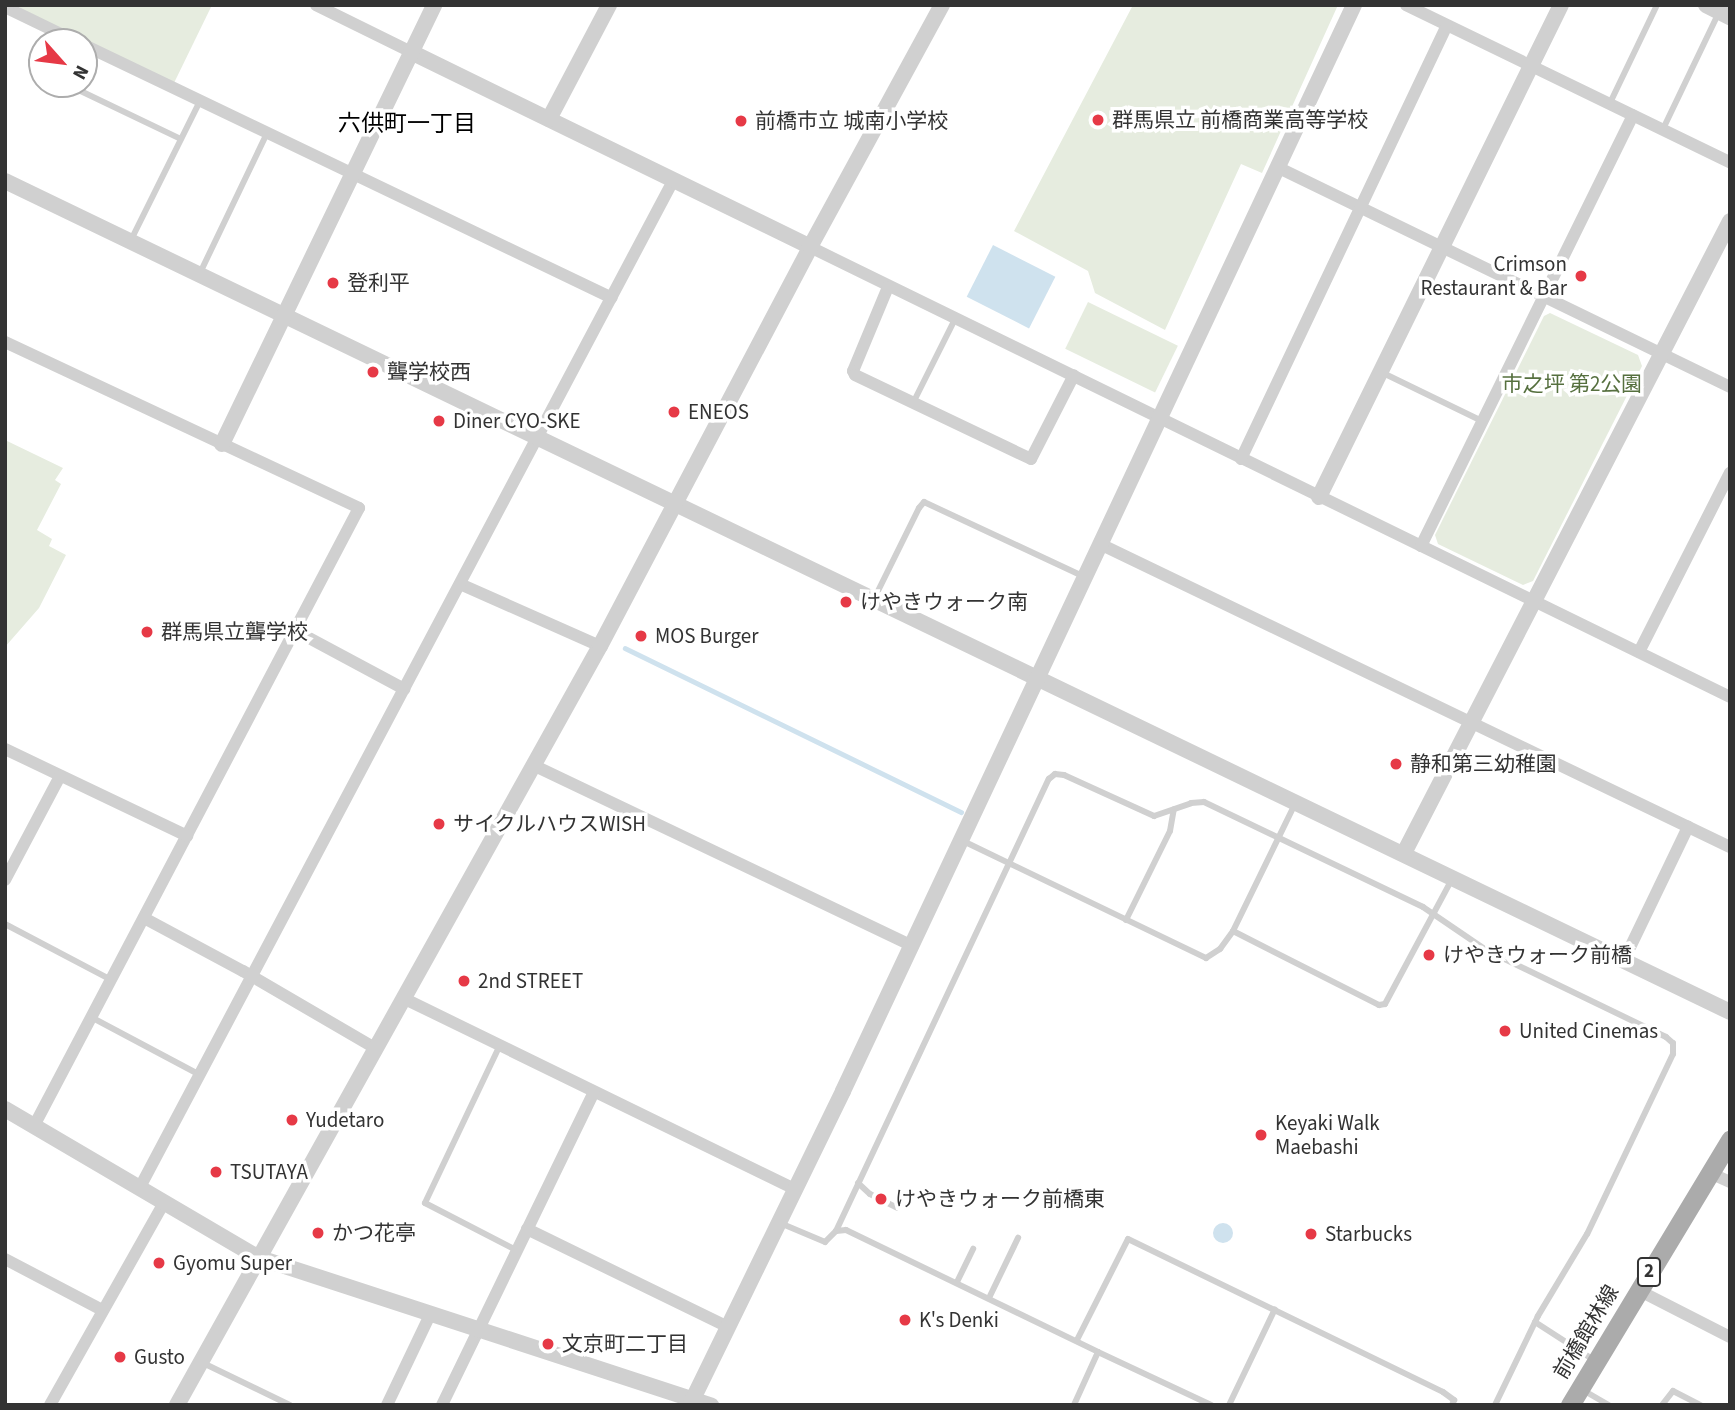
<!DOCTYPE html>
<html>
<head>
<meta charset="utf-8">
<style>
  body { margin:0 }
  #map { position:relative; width:1735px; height:1410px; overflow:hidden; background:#fff; font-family:"Source Sans 3","Noto Sans JP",sans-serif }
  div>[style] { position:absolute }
  .green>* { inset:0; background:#e6ecdf; transform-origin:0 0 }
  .water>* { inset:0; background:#cfe2ee; transform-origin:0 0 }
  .round { border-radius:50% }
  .stream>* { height:4.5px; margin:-2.25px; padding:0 2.25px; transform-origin:2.25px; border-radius:2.25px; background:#cfe2ee }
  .service>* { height:6px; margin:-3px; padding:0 3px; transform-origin:3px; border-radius:3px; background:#d0d0d0 }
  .minor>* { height:12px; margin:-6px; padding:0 6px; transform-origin:6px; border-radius:6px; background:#d0d0d0 }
  .tertiary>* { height:16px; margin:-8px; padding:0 8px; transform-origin:8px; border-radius:8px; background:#d0d0d0 }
  .primary>* { height:19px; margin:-9.5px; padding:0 9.5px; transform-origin:9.5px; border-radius:9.5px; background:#ababab }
  .dots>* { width:19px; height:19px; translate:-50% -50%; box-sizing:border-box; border:4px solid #fff; border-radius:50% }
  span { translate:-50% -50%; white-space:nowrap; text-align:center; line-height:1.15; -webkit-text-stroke:7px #fff; paint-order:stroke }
  .shield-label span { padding:2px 5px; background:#fff; border:2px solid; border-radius:5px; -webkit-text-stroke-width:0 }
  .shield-label { font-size:19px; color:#333; font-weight:700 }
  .poi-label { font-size:21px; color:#333 }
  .left { translate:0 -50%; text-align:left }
  .right { translate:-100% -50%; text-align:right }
  .park-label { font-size:21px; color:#56703f }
  .street-label { font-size:21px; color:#333 }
  .neighbourhood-label { font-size:23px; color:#000 }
  .frame { position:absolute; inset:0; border:7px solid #333; pointer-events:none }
  .north { position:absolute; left:28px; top:28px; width:70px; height:70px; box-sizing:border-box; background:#fff; border:2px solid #adadad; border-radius:50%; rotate:118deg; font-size:19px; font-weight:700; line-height:28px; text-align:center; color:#333 }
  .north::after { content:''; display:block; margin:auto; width:24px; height:32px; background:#e63946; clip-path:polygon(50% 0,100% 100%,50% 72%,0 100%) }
</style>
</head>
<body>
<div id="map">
  <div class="green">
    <i style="clip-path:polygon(19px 5px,212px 5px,174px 83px,22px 12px)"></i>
    <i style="clip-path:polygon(1133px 5px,1338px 5px,1262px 173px,1241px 164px,1165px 330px,1095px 293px,1088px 271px,1014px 231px)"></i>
    <i style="left:1088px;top:302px;width:100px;height:52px;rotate:26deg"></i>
    <i style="clip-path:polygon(1550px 313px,1638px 355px,1642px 366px,1533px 581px,1523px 585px,1438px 544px,1435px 535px,1544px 316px)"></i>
    <i style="clip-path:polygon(5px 440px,63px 468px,55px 480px,61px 484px,37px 530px,52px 539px,49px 546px,66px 555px,39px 608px,5px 647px)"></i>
  </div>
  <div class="water">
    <i style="left:993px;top:245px;width:70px;height:58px;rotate:27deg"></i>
    <i class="round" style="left:1213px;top:1223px;width:20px;height:20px"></i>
  </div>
  <div class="stream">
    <i style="left:625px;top:648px;width:374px;rotate:26deg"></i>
  </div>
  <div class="service">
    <i style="left:66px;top:84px;width:127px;rotate:25.6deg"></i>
    <i style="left:1610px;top:103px;width:109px;rotate:-64.4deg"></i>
    <i style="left:1663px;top:129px;width:127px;rotate:-64.4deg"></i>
    <i style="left:131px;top:240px;width:155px;rotate:-63.6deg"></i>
    <i style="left:200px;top:273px;width:155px;rotate:-64.4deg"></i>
    <i style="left:1383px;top:373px;width:110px;rotate:25.9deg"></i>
    <i style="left:913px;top:403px;width:96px;rotate:-63.4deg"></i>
    <i style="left:875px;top:597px;width:99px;rotate:-63.7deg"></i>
    <i style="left:919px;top:508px;width:8px;rotate:-50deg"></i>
    <i style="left:924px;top:502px;width:175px;rotate:25deg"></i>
    <i style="left:963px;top:841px;width:270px;rotate:25.7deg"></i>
    <i style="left:1206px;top:958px;width:17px;rotate:-33deg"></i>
    <i style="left:1220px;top:949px;width:22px;rotate:-54deg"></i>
    <i style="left:1233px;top:931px;width:141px;rotate:-64deg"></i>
    <i style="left:1126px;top:920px;width:99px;rotate:-63.7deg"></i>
    <i style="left:1170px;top:831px;width:22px;rotate:-80deg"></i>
    <i style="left:5px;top:924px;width:120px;rotate:27.8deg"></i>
    <i style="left:1233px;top:931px;width:164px;rotate:26.9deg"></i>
    <i style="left:1379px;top:1005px;width:6px;rotate:-9deg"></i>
    <i style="left:1385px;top:1004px;width:142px;rotate:-61.8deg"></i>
    <i style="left:91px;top:1017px;width:123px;rotate:28deg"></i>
    <i style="left:500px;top:1045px;width:175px;rotate:115.4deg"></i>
    <i style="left:425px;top:1203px;width:102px;rotate:27.3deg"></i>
    <i style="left:858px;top:1183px;width:16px;rotate:43deg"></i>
    <i style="left:870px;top:1194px;width:30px;rotate:27deg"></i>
    <i style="left:780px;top:1223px;width:49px;rotate:22.9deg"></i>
    <i style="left:825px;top:1242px;width:16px;rotate:-45deg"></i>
    <i style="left:836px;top:1231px;width:10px;rotate:-6deg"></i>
    <i style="left:846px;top:1230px;width:280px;rotate:25.8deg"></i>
    <i style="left:1098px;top:1352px;width:58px;rotate:114.4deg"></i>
    <i style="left:836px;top:1231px;width:500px;rotate:-64.8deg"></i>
    <i style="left:1049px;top:779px;width:8px;rotate:-40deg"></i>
    <i style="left:1055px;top:774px;width:9px;rotate:6deg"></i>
    <i style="left:1064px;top:775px;width:99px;rotate:24.5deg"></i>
    <i style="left:1154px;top:816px;width:39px;rotate:-19deg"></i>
    <i style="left:1191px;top:803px;width:13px;rotate:-4deg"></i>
    <i style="left:1204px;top:802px;width:243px;rotate:25.6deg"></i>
    <i style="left:1423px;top:907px;width:76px;rotate:34.3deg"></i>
    <i style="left:1486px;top:950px;width:200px;rotate:25.8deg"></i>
    <i style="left:1666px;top:1037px;width:9px;rotate:41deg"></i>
    <i style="left:1673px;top:1043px;width:11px;rotate:90deg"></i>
    <i style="left:1673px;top:1054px;width:199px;rotate:115.5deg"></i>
    <i style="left:1587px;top:1234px;width:96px;rotate:120.9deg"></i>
    <i style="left:1538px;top:1316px;width:99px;rotate:115.8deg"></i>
    <i style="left:957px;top:1282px;width:37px;rotate:-64deg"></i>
    <i style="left:989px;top:1298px;width:67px;rotate:-64.2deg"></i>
    <i style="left:1535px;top:1322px;width:70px;rotate:32.8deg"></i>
    <i style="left:1077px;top:1340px;width:113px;rotate:-63.2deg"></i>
    <i style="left:1128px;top:1239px;width:350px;rotate:25.9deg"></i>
    <i style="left:1443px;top:1392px;width:14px;rotate:36deg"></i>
    <i style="left:1454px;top:1400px;width:5px;rotate:112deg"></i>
    <i style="left:1098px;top:1352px;width:125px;rotate:25.1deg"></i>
    <i style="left:203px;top:1363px;width:97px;rotate:25.8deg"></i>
    <i style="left:1581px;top:1389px;width:32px;rotate:30deg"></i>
    <i style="left:1229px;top:1405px;width:106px;rotate:-64.4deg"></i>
    <i style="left:1662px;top:1405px;width:18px;rotate:-52deg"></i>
    <i style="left:1673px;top:1391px;width:31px;rotate:27deg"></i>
  </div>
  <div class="minor">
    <i style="left:316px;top:5px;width:106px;rotate:26.3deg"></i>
    <i style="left:1406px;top:5px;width:360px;rotate:25.9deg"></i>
    <i style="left:5px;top:7px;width:80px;rotate:25.9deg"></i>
    <i style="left:84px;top:45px;width:585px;rotate:25.6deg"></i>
    <i style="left:1277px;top:167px;width:504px;rotate:25.9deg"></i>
    <i style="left:810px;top:247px;width:1024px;rotate:26.06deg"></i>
    <i style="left:888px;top:287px;width:91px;rotate:112.6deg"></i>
    <i style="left:853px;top:371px;width:4px;rotate:63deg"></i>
    <i style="left:855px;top:375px;width:195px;rotate:25.5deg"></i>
    <i style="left:1031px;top:459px;width:94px;rotate:-62.9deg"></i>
    <i style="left:5px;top:342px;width:391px;rotate:25.1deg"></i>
    <i style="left:359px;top:508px;width:698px;rotate:117.74deg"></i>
    <i style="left:1241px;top:459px;width:480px;rotate:-64.6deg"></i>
    <i style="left:1100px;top:544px;width:699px;rotate:25.69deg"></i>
    <i style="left:1421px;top:546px;width:480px;rotate:-63.8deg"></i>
    <i style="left:460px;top:584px;width:153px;rotate:23.9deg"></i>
    <i style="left:296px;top:631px;width:123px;rotate:28.2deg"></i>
    <i style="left:1639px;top:652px;width:201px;rotate:-63.1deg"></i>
    <i style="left:5px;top:749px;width:202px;rotate:25.5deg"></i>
    <i style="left:533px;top:765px;width:419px;rotate:25.5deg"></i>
    <i style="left:5px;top:880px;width:118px;rotate:-62.1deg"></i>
    <i style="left:144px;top:918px;width:112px;rotate:28.2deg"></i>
    <i style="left:243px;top:971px;width:153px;rotate:30.3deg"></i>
    <i style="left:1624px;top:960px;width:148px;rotate:-64.3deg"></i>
    <i style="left:403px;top:998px;width:436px;rotate:26deg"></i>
    <i style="left:1710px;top:1173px;width:22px;rotate:24deg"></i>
    <i style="left:139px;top:1189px;width:1143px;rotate:-62.09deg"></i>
    <i style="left:527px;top:1229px;width:224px;rotate:26deg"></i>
    <i style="left:5px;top:1259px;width:110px;rotate:27.7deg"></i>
    <i style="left:1638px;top:1290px;width:103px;rotate:27.1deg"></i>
    <i style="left:50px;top:1405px;width:232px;rotate:-60.6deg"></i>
    <i style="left:387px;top:1405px;width:100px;rotate:-64.5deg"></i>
    <i style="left:442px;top:1405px;width:348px;rotate:-64.1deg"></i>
  </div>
  <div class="tertiary">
    <i style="left:1706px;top:5px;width:27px;rotate:27deg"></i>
    <i style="left:5px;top:6px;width:1px;rotate:-45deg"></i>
    <i style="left:411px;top:52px;width:444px;rotate:26deg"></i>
    <i style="left:549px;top:119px;width:129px;rotate:-62.2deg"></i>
    <i style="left:5px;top:181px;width:1915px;rotate:25.72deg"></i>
    <i style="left:222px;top:444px;width:488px;rotate:-64.2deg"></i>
    <i style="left:1319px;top:497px;width:548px;rotate:-63.81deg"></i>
    <i style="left:1404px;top:853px;width:711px;rotate:-62.71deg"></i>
    <i style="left:5px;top:1109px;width:292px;rotate:30.4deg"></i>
    <i style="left:257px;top:1257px;width:478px;rotate:18.1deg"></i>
    <i style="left:177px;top:1405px;width:869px;rotate:-60.87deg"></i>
    <i style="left:600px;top:646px;width:451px;rotate:-62.2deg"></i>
    <i style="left:810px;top:247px;width:276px;rotate:-61.4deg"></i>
    <i style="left:690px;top:1405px;width:349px;rotate:-64deg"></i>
    <i style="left:843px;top:1091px;width:1200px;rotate:-64.8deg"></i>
  </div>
  <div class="primary">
    <i style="left:1570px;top:1405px;width:310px;rotate:-58.9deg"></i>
  </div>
  <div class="dots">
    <i style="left:1098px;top:120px;background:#e63946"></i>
    <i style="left:741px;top:121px;background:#e63946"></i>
    <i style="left:1581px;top:276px;background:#e63946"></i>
    <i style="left:333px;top:283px;background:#e63946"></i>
    <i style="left:373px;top:372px;background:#e63946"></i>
    <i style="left:674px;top:412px;background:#e63946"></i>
    <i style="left:439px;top:421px;background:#e63946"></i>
    <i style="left:846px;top:602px;background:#e63946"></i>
    <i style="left:147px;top:632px;background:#e63946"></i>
    <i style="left:641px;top:636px;background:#e63946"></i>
    <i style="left:1396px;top:764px;background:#e63946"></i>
    <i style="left:439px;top:824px;background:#e63946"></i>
    <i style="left:1429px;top:955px;background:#e63946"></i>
    <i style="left:464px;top:981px;background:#e63946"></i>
    <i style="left:1505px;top:1031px;background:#e63946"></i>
    <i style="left:292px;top:1120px;background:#e63946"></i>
    <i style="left:1261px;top:1135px;background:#e63946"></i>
    <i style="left:216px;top:1172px;background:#e63946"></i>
    <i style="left:881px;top:1199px;background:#e63946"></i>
    <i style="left:318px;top:1233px;background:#e63946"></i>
    <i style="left:1311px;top:1234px;background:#e63946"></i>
    <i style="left:159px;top:1263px;background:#e63946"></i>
    <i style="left:905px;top:1320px;background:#e63946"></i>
    <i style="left:548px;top:1344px;background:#e63946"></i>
    <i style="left:120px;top:1357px;background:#e63946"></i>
  </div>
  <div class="shield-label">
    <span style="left:1649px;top:1272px">2</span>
  </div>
  <div class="poi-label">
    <span class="left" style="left:1112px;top:120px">群馬県立 前橋商業高等学校</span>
    <span class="left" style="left:755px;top:121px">前橋市立 城南小学校</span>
    <span class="right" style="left:1567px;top:276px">Crimson<br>Restaurant &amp; Bar</span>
    <span class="left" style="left:347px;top:283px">登利平</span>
    <span class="left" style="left:387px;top:372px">聾学校西</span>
    <span class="left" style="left:688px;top:412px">ENEOS</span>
    <span class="left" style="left:453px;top:421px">Diner CYO-SKE</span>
    <span class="left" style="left:860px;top:602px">けやきウォーク南</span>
    <span class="left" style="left:161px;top:632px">群馬県立聾学校</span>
    <span class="left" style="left:655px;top:636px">MOS Burger</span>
    <span class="left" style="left:1410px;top:764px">静和第三幼稚園</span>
    <span class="left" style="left:453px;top:824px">サイクルハウスWISH</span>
    <span class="left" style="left:1443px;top:955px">けやきウォーク前橋</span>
    <span class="left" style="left:478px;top:981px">2nd STREET</span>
    <span class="left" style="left:1519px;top:1031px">United Cinemas</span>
    <span class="left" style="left:306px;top:1120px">Yudetaro</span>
    <span class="left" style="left:1275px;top:1135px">Keyaki Walk<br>Maebashi</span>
    <span class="left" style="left:230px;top:1172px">TSUTAYA</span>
    <span class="left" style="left:895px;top:1199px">けやきウォーク前橋東</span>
    <span class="left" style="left:332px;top:1233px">かつ花亭</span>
    <span class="left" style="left:1325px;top:1234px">Starbucks</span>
    <span class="left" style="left:173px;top:1263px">Gyomu Super</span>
    <span class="left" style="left:919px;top:1320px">K's Denki</span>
    <span class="left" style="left:562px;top:1344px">文京町二丁目</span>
    <span class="left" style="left:134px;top:1357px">Gusto</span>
  </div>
  <div class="park-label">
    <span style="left:1572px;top:384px">市之坪 第2公園</span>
  </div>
  <div class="street-label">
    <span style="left:1586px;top:1332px;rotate:-59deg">前橋館林線</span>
  </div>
  <div class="neighbourhood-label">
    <span style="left:407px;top:124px">六供町一丁目</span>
  </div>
  <div class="frame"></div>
  <div class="north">N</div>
</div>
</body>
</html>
